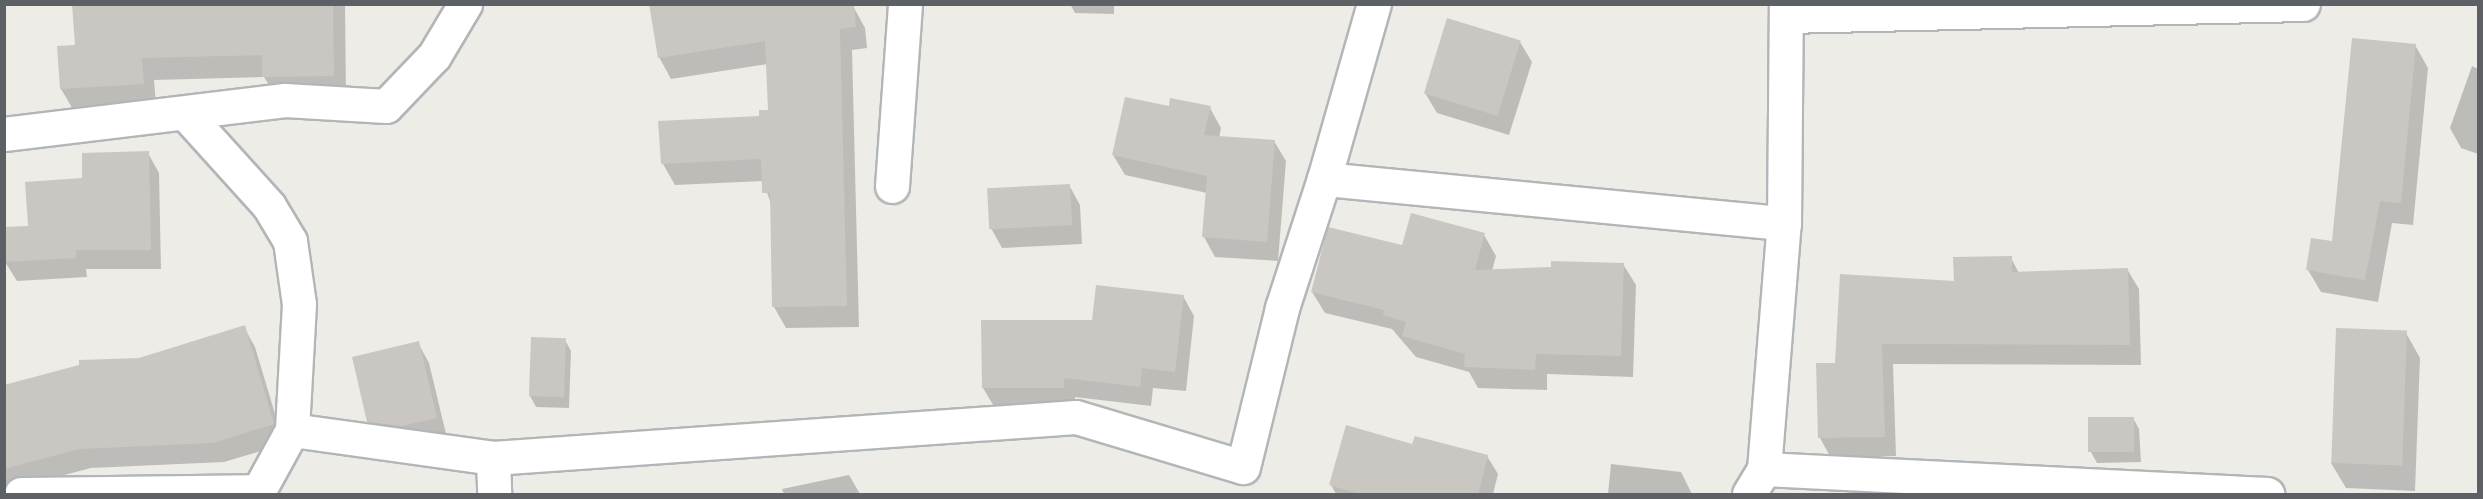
<!DOCTYPE html>
<html>
<head>
<meta charset="utf-8">
<style>
  body { margin:0 }
  #map { position:relative; width:2483px; height:499px; overflow:hidden; background:#eeece6; font-family:Arial,sans-serif }
  div>[style] { position:absolute }
  .shadow>* { inset:0; background:#0003 }
  .building>* { inset:0; background:#cac7c2; transform-origin:0 0 }
  .roads { filter:drop-shadow(2px 0 #b3b6b9) drop-shadow(-2px 0 #b3b6b9) drop-shadow(0 2px #b3b6b9) drop-shadow(0 -2px #b3b6b9) }
  .street>* { height:33px; margin:-16.5px; padding:0 16.5px; transform-origin:16.5px; border-radius:16.5px; background:#fff }
  span { translate:-50% -50%; white-space:nowrap; text-align:center; line-height:1.15; -webkit-text-stroke:6px #fff; paint-order:stroke }
  .frame { position:absolute; inset:0; border:6px solid #5d6165; pointer-events:none }
</style>
</head>
<body>
<div id="map">
  <div class="shadow">
    <i style="clip-path:polygon(73px 4px,345px 4px,346px 98px,277px 98px,264px 77px,154px 80px,156px 105px,74px 111px,61px 89px,59px 47px,77px 46px)"></i>
    <i style="clip-path:polygon(1070px 4px,1114px 4px,1114px 14px,1075px 13px)"></i>
    <i style="clip-path:polygon(853px 6px,865px 28px,867px 48px,852px 50px,859px 327px,786px 328px,774px 307px,772px 207px,763px 181px,675px 185px,663px 164px,769px 111px,768px 64px,671px 79px,659px 57px)"></i>
    <i style="clip-path:polygon(1520px 42px,1532px 62px,1509px 135px,1437px 113px,1425px 93px)"></i>
    <i style="clip-path:polygon(2415px 45px,2428px 68px,2413px 225px,2392px 223px,2378px 302px,2321px 292px,2308px 270px,2333px 243px)"></i>
    <i style="clip-path:polygon(2472px 66px,2478px 69px,2478px 154px,2461px 148px,2450px 128px)"></i>
    <i style="clip-path:polygon(1170px 108px,1210px 108px,1221px 128px,1219px 138px,1274px 141px,1286px 161px,1278px 261px,1215px 257px,1204px 237px,1207px 193px,1125px 175px,1113px 155px)"></i>
    <i style="clip-path:polygon(148px 153px,159px 173px,161px 269px,86px 269px,87px 277px,17px 281px,5px 262px,30px 227px,84px 179px)"></i>
    <i style="clip-path:polygon(1069px 185px,1080px 205px,1082px 244px,1002px 248px,991px 228px,989px 189px)"></i>
    <i style="clip-path:polygon(1484px 235px,1496px 256px,1492px 271px,1623px 264px,1636px 285px,1633px 377px,1547px 374px,1547px 390px,1478px 388px,1469px 372px,1416px 357px,1392px 329px,1325px 313px,1312px 292px,1403px 246px)"></i>
    <i style="clip-path:polygon(2011px 258px,2019px 273px,2127px 269px,2139px 289px,2141px 365px,1893px 364px,1896px 456px,1831px 458px,1820px 438px,1836px 364px,1955px 283px)"></i>
    <i style="clip-path:polygon(1183px 296px,1194px 316px,1186px 391px,1153px 388px,1151px 406px,1075px 397px,1075px 407px,995px 408px,983px 388px,1093px 321px)"></i>
    <i style="clip-path:polygon(244px 327px,255px 347px,284px 444px,224px 462px,91px 468px,4px 491px,4px 386px,139px 360px)"></i>
    <i style="clip-path:polygon(2406px 333px,2420px 358px,2415px 491px,2346px 488px,2331px 463px)"></i>
    <i style="clip-path:polygon(565px 340px,571px 351px,569px 408px,536px 407px,530px 396px)"></i>
    <i style="clip-path:polygon(418px 343px,429px 363px,447px 438px,380px 441px,368px 421px)"></i>
    <i style="clip-path:polygon(2133px 418px,2139px 429px,2141px 462px,2097px 463px,2091px 452px,2090px 419px)"></i>
    <i style="clip-path:polygon(1413px 446px,1487px 456px,1498px 474px,1493px 494px,1336px 494px,1331px 485px)"></i>
    <i style="clip-path:polygon(1611px 464px,1681px 472px,1692px 494px,1608px 494px)"></i>
    <i style="clip-path:polygon(849px 475px,860px 494px,784px 494px,782px 489px)"></i>
  </div>
  <div class="building">
    <i style="clip-path:polygon(72px 4px,333px 4px,334px 76px,262px 77px,262px 55px,142px 58px,144px 84px,60px 89px,57px 46px,75px 45px)"></i>
    <i style="clip-path:polygon(649px 4px,854px 5px,856px 27px,840px 29px,847px 306px,772px 307px,770px 193px,762px 193px,761px 159px,661px 164px,658px 121px,759px 116px,759px 110px,768px 110px,765px 41px,658px 58px)"></i>
    <i style="left:1447px;top:18px;width:77px;height:79px;rotate:17deg"></i>
    <i style="clip-path:polygon(2352px 38px,2416px 44px,2401px 203px,2380px 201px,2365px 280px,2306px 270px,2311px 238px,2332px 241px)"></i>
    <i style="clip-path:polygon(1125px 97px,1169px 106px,1170px 98px,1211px 106px,1204px 135px,1275px 140px,1267px 242px,1202px 237px,1207px 176px,1112px 155px)"></i>
    <i style="clip-path:polygon(149px 151px,151px 250px,76px 250px,76px 258px,4px 262px,4px 227px,28px 226px,25px 182px,82px 178px,82px 153px)"></i>
    <i style="left:1070px;top:184px;width:41px;height:83px;rotate:87deg"></i>
    <i style="clip-path:polygon(1411px 213px,1485px 233px,1475px 270px,1551px 267px,1551px 261px,1624px 263px,1621px 356px,1536px 354px,1535px 370px,1464px 367px,1465px 354px,1402px 336px,1406px 322px,1383px 315px,1384px 310px,1311px 292px,1328px 227px,1402px 245px)"></i>
    <i style="clip-path:polygon(2012px 256px,2012px 272px,2128px 268px,2130px 345px,1882px 344px,1885px 437px,1818px 438px,1816px 363px,1835px 363px,1840px 274px,1954px 281px,1953px 257px)"></i>
    <i style="clip-path:polygon(1096px 285px,1184px 295px,1175px 372px,1142px 368px,1140px 387px,1064px 378px,1064px 388px,982px 388px,981px 320px,1092px 320px)"></i>
    <i style="clip-path:polygon(245px 325px,274px 424px,213px 443px,79px 449px,4px 469px,4px 385px,79px 365px,79px 360px,139px 358px)"></i>
    <i style="left:2336px;top:328px;width:71px;height:135px;rotate:2deg"></i>
    <i style="left:531px;top:337px;width:35px;height:59px;rotate:2deg"></i>
    <i style="clip-path:polygon(419px 341px,437px 418px,402px 426px,367px 422px,352px 357px)"></i>
    <i style="left:2088px;top:417px;width:46px;height:35px"></i>
    <i style="clip-path:polygon(1346px 425px,1412px 444px,1415px 436px,1488px 455px,1478px 495px,1363px 495px,1329px 485px)"></i>
  </div>
  <div class="roads">
    <div class="street">
      <i style="left:1786px;top:16px;width:517px;rotate:-1.33deg"></i>
      <i style="left:186px;top:114px;width:124px;rotate:47.9deg"></i>
      <i style="left:269px;top:206px;width:41px;rotate:59deg"></i>
      <i style="left:290px;top:241px;width:64px;rotate:81.9deg"></i>
      <i style="left:299px;top:304px;width:126px;rotate:93.2deg"></i>
      <i style="left:292px;top:430px;width:73px;rotate:118.7deg"></i>
      <i style="left:4px;top:134px;width:283px;rotate:-6.9deg"></i>
      <i style="left:285px;top:100px;width:101px;rotate:3.4deg"></i>
      <i style="left:386px;top:106px;width:69px;rotate:-46.2deg"></i>
      <i style="left:434px;top:56px;width:61px;rotate:-59.2deg"></i>
      <i style="left:1324px;top:179px;width:182px;rotate:-74.1deg"></i>
      <i style="left:892px;top:186px;width:182px;rotate:-85.9deg"></i>
      <i style="left:292px;top:430px;width:203px;rotate:7.9deg"></i>
      <i style="left:493px;top:458px;width:36px;rotate:88deg"></i>
      <i style="left:493px;top:458px;width:584px;rotate:-4.02deg"></i>
      <i style="left:1076px;top:417px;width:174px;rotate:16.7deg"></i>
      <i style="left:1243px;top:467px;width:164px;rotate:-76.2deg"></i>
      <i style="left:1282px;top:308px;width:136px;rotate:-72deg"></i>
      <i style="left:1324px;top:179px;width:462px;rotate:5.5deg"></i>
      <i style="left:1764px;top:469px;width:504px;rotate:2.85deg"></i>
      <i style="left:21px;top:494px;width:237px;rotate:-0.7deg"></i>
      <i style="left:1749px;top:494px;width:29px;rotate:-59deg"></i>
      <i style="left:1764px;top:469px;width:247px;rotate:-85.4deg"></i>
      <i style="left:1784px;top:223px;width:219px;rotate:-89.5deg"></i>
    </div>
  </div>
  <div class="frame"></div>
</div>
</body>
</html>
